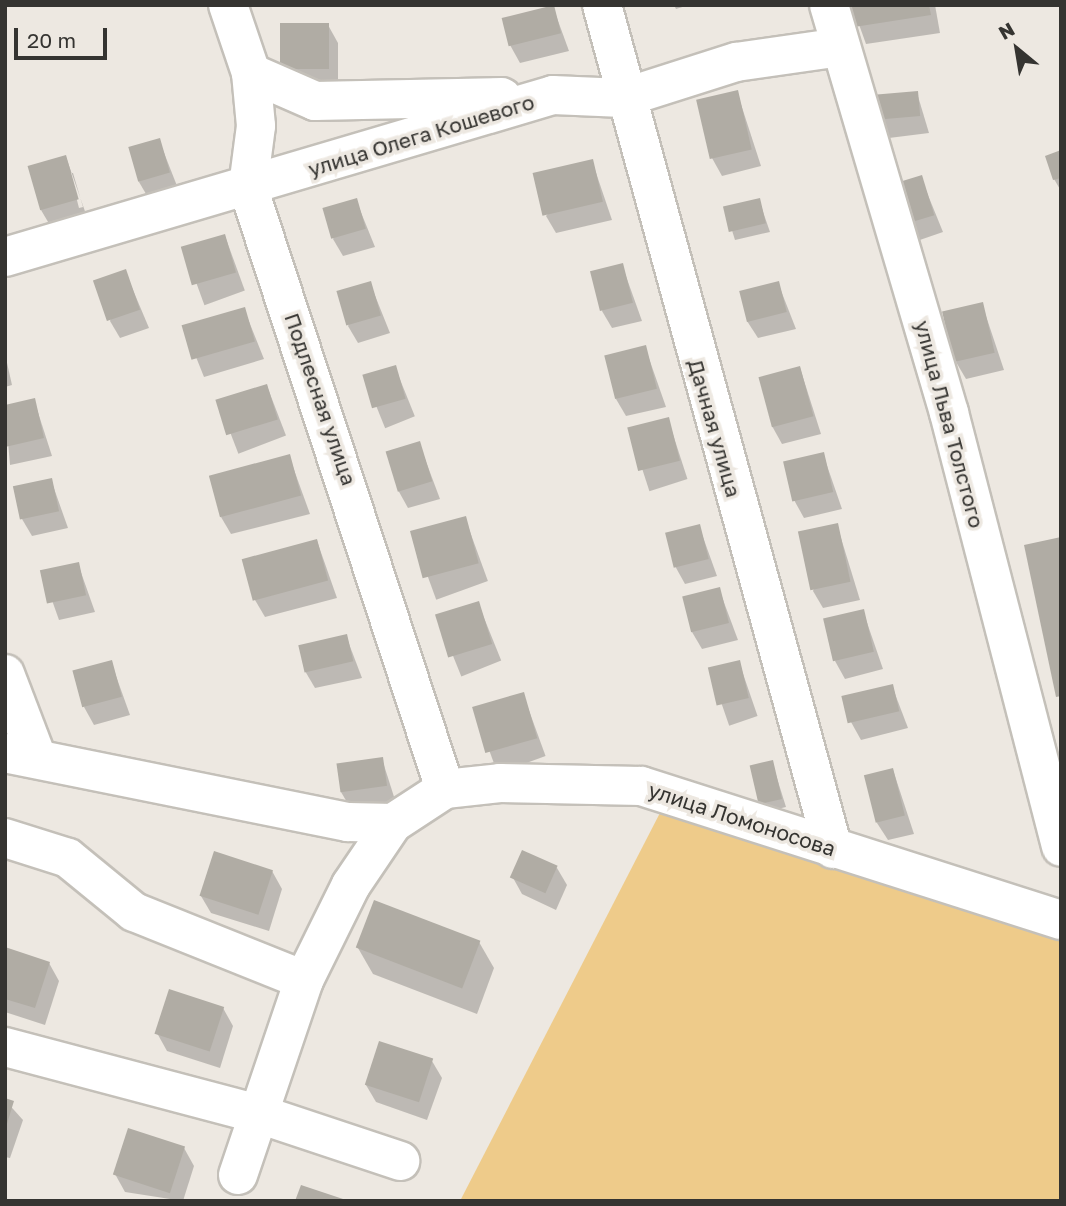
<!DOCTYPE html>
<html>
<head>
<meta charset="utf-8">
<style>
  body { margin:0 }
  #map { position:relative; width:1066px; height:1206px; overflow:hidden; background:#ede8e1; font-family:"Golos Text",sans-serif }
  div>[style] { position:absolute }
  .green>* { inset:0; background:#eecb8a }
  .shadow>* { inset:0; background:#0003; transform-origin:0 0 }
  .building>* { inset:0; background:#b0aca4; transform-origin:0 0 }
  .roads { filter:drop-shadow(2px 0 #c4c0b9) drop-shadow(-2px 0 #c4c0b9) drop-shadow(0 2px #c4c0b9) drop-shadow(0 -2px #c4c0b9) }
  .minor>* { height:38px; margin:-19px; padding:0 19px; transform-origin:19px; border-radius:19px; background:#fff }
  span { translate:-50% -50%; white-space:nowrap; text-align:center; line-height:1.15; -webkit-text-stroke:7px #ede8e1; paint-order:stroke }
  .street-label { font-size:21px; color:#353431 }
  .frame { position:absolute; inset:0; border:7px solid #353431; pointer-events:none }
  .north { position:absolute; left:982px; top:14px; width:70px; height:70px; -webkit-text-stroke:5px #ede8e1; paint-order:stroke; rotate:330deg; font-size:19px; font-weight:700; line-height:28px; text-align:center; color:#353431 }
  .north::after { content:''; display:block; margin:auto; width:24px; height:32px; background:#353431; clip-path:polygon(50% 0,100% 100%,50% 72%,0 100%) }
  .scale { position:absolute; left:14px; top:28px; width:93px; height:32px; box-sizing:border-box; border:4px solid #353431; border-top:0; padding-left:9px; font-size:21px; line-height:24px; white-space:nowrap; color:#353431; -webkit-text-stroke:5px #ede8e1; paint-order:stroke }
</style>
</head>
<body>
<div id="map">
  <div class="green">
    <i style="clip-path:polygon(662px 809px,1061px 940px,1061px 1201px,460px 1201px)"></i>
  </div>
  <div class="shadow">
    <i style="clip-path:polygon(674px 5px,689px 5px,676px 9px)"></i>
    <i style="clip-path:polygon(852px 5px,935px 5px,940px 33px,866px 44px)"></i>
    <i style="clip-path:polygon(553px 7px,569px 51px,520px 63px,510px 45px)"></i>
    <i style="clip-path:polygon(328px 25px,338px 43px,338px 86px,292px 86px,282px 68px)"></i>
    <i style="clip-path:polygon(737px 92px,761px 166px,722px 176px,712px 158px)"></i>
    <i style="clip-path:polygon(917px 93px,929px 133px,889px 138px,879px 121px)"></i>
    <i style="clip-path:polygon(159px 140px,179px 191px,149px 199px,139px 182px)"></i>
    <i style="clip-path:polygon(1061px 152px,1061px 191px,1054px 179px)"></i>
    <i style="clip-path:polygon(evenodd,66px 157px,87px 217px,51px 227px,41px 210px,66px 157px,70px 173px,73px 173px,83px 207px,79px 208px,70px 173px)"></i>
    <i style="clip-path:polygon(592px 161px,612px 220px,556px 233px,546px 216px)"></i>
    <i style="clip-path:polygon(921px 178px,943px 232px,914px 242px,904px 224px)"></i>
    <i style="clip-path:polygon(356px 200px,375px 247px,343px 256px,333px 239px)"></i>
    <i style="clip-path:polygon(759px 200px,770px 232px,735px 240px,725px 208px)"></i>
    <i style="left:225px;top:236px;width:58px;height:43px;rotate:70deg"></i>
    <i style="clip-path:polygon(622px 265px,642px 321px,612px 328px,602px 311px)"></i>
    <i style="clip-path:polygon(125px 271px,149px 328px,120px 338px,110px 321px)"></i>
    <i style="clip-path:polygon(370px 283px,390px 333px,358px 343px,348px 326px)"></i>
    <i style="clip-path:polygon(778px 283px,796px 329px,758px 338px,747px 321px)"></i>
    <i style="clip-path:polygon(982px 304px,1004px 370px,966px 379px,956px 362px)"></i>
    <i style="clip-path:polygon(244px 309px,264px 359px,204px 377px,184px 327px)"></i>
    <i style="clip-path:polygon(645px 347px,666px 407px,626px 416px,616px 399px)"></i>
    <i style="clip-path:polygon(5px 354px,12px 385px,5px 387px)"></i>
    <i style="left:395px;top:367px;width:53px;height:32px;rotate:68deg"></i>
    <i style="clip-path:polygon(800px 368px,821px 434px,782px 444px,772px 426px)"></i>
    <i style="left:267px;top:386px;width:53px;height:51px;rotate:69deg"></i>
    <i style="clip-path:polygon(34px 400px,52px 456px,10px 465px,5px 406px)"></i>
    <i style="left:668px;top:419px;width:63px;height:40px;rotate:72deg"></i>
    <i style="clip-path:polygon(419px 443px,440px 499px,408px 508px,398px 490px)"></i>
    <i style="clip-path:polygon(823px 454px,842px 509px,804px 518px,794px 500px)"></i>
    <i style="clip-path:polygon(289px 456px,310px 514px,231px 534px,221px 517px)"></i>
    <i style="clip-path:polygon(51px 480px,68px 528px,32px 536px,22px 519px)"></i>
    <i style="left:465px;top:518px;width:67px;height:55px;rotate:70deg"></i>
    <i style="clip-path:polygon(837px 525px,860px 600px,823px 608px,813px 591px)"></i>
    <i style="clip-path:polygon(699px 526px,717px 576px,685px 584px,675px 566px)"></i>
    <i style="clip-path:polygon(317px 541px,337px 598px,265px 617px,255px 600px)"></i>
    <i style="clip-path:polygon(78px 564px,95px 612px,59px 620px,42px 572px)"></i>
    <i style="clip-path:polygon(719px 589px,738px 640px,702px 649px,692px 632px)"></i>
    <i style="left:478px;top:603px;width:62px;height:43px;rotate:68deg"></i>
    <i style="clip-path:polygon(863px 611px,883px 669px,845px 679px,835px 661px)"></i>
    <i style="clip-path:polygon(346px 636px,362px 678px,315px 688px,305px 671px)"></i>
    <i style="clip-path:polygon(111px 662px,130px 715px,94px 725px,84px 707px)"></i>
    <i style="left:739px;top:662px;width:57px;height:30px;rotate:71deg"></i>
    <i style="clip-path:polygon(892px 686px,908px 728px,861px 740px,851px 722px)"></i>
    <i style="left:523px;top:694px;width:66px;height:51px;rotate:70deg"></i>
    <i style="clip-path:polygon(382px 759px,396px 803px,351px 809px,341px 792px)"></i>
    <i style="clip-path:polygon(772px 762px,786px 807px,765px 812px,761px 804px)"></i>
    <i style="clip-path:polygon(893px 770px,914px 834px,888px 840px,877px 823px)"></i>
    <i style="clip-path:polygon(557px 868px,567px 885px,556px 910px,522px 894px,512px 876px)"></i>
    <i style="clip-path:polygon(272px 871px,282px 889px,269px 931px,211px 913px,201px 896px)"></i>
    <i style="clip-path:polygon(479px 942px,494px 968px,477px 1014px,373px 974px,358px 948px)"></i>
    <i style="clip-path:polygon(5px 949px,49px 963px,59px 981px,45px 1025px,5px 1012px)"></i>
    <i style="clip-path:polygon(223px 1008px,233px 1026px,220px 1068px,167px 1051px,157px 1033px)"></i>
    <i style="clip-path:polygon(432px 1061px,442px 1078px,427px 1120px,376px 1102px,366px 1085px)"></i>
    <i style="clip-path:polygon(5px 1100px,23px 1120px,10px 1158px,5px 1157px)"></i>
    <i style="clip-path:polygon(184px 1148px,194px 1166px,183px 1201px,125px 1192px,115px 1174px)"></i>
  </div>
  <div class="building">
    <i style="left:554px;top:5px;width:29px;height:54px;rotate:76deg"></i>
    <i style="clip-path:polygon(851px 5px,929px 5px,931px 15px,854px 27px)"></i>
    <i style="left:280px;top:23px;width:49px;height:46px"></i>
    <i style="left:738px;top:90px;width:61px;height:43px;rotate:77deg"></i>
    <i style="left:918px;top:91px;width:25px;height:44px;rotate:85deg"></i>
    <i style="left:160px;top:138px;width:36px;height:33px;rotate:74deg"></i>
    <i style="clip-path:polygon(1061px 150px,1061px 178px,1053px 180px,1045px 156px)"></i>
    <i style="left:66px;top:155px;width:46px;height:40px;rotate:74deg"></i>
    <i style="left:593px;top:159px;width:44px;height:62px;rotate:77deg"></i>
    <i style="left:922px;top:175px;width:42px;height:34px;rotate:73deg"></i>
    <i style="left:357px;top:198px;width:32px;height:36px;rotate:74deg"></i>
    <i style="left:760px;top:198px;width:26px;height:38px;rotate:77deg"></i>
    <i style="left:225px;top:234px;width:40px;height:46px;rotate:74deg"></i>
    <i style="left:623px;top:263px;width:41px;height:34px;rotate:76deg"></i>
    <i style="left:126px;top:269px;width:43px;height:35px;rotate:71deg"></i>
    <i style="left:371px;top:281px;width:36px;height:36px;rotate:74deg"></i>
    <i style="left:779px;top:281px;width:32px;height:41px;rotate:76deg"></i>
    <i style="left:983px;top:302px;width:52px;height:42px;rotate:77deg"></i>
    <i style="left:245px;top:307px;width:36px;height:66px;rotate:74deg"></i>
    <i style="left:646px;top:345px;width:45px;height:43px;rotate:76deg"></i>
    <i style="left:396px;top:365px;width:35px;height:35px;rotate:74deg"></i>
    <i style="left:800px;top:366px;width:52px;height:43px;rotate:75deg"></i>
    <i style="left:267px;top:384px;width:37px;height:54px;rotate:73deg"></i>
    <i style="clip-path:polygon(35px 398px,44px 438px,5px 447px,5px 405px)"></i>
    <i style="left:669px;top:417px;width:45px;height:43px;rotate:76deg"></i>
    <i style="left:420px;top:441px;width:42px;height:36px;rotate:73deg"></i>
    <i style="left:824px;top:452px;width:41px;height:42px;rotate:77deg"></i>
    <i style="left:290px;top:454px;width:43px;height:84px;rotate:75deg"></i>
    <i style="left:52px;top:478px;width:34px;height:40px;rotate:78deg"></i>
    <i style="left:466px;top:516px;width:49px;height:58px;rotate:75deg"></i>
    <i style="left:838px;top:523px;width:60px;height:41px;rotate:78deg"></i>
    <i style="left:700px;top:524px;width:36px;height:36px;rotate:76deg"></i>
    <i style="clip-path:polygon(1061px 537px,1061px 696px,1056px 697px,1024px 545px)"></i>
    <i style="left:317px;top:539px;width:43px;height:78px;rotate:75deg"></i>
    <i style="left:79px;top:562px;width:34px;height:40px;rotate:78deg"></i>
    <i style="left:720px;top:587px;width:37px;height:39px;rotate:76deg"></i>
    <i style="left:479px;top:601px;width:45px;height:46px;rotate:73deg"></i>
    <i style="left:864px;top:609px;width:44px;height:42px;rotate:77deg"></i>
    <i style="left:347px;top:634px;width:28px;height:50px;rotate:77deg"></i>
    <i style="left:112px;top:660px;width:38px;height:41px;rotate:75deg"></i>
    <i style="left:740px;top:660px;width:39px;height:33px;rotate:77deg"></i>
    <i style="left:893px;top:684px;width:28px;height:53px;rotate:77deg"></i>
    <i style="left:524px;top:692px;width:48px;height:54px;rotate:74deg"></i>
    <i style="left:383px;top:757px;width:29px;height:47px;rotate:82deg"></i>
    <i style="left:773px;top:760px;width:40px;height:24px;rotate:77deg"></i>
    <i style="left:893px;top:768px;width:49px;height:30px;rotate:76deg"></i>
    <i style="left:522px;top:850px;width:39px;height:30px;rotate:24deg"></i>
    <i style="left:214px;top:851px;width:62px;height:47px;rotate:18deg"></i>
    <i style="left:374px;top:900px;width:114px;height:51px;rotate:21deg"></i>
    <i style="clip-path:polygon(5px 947px,50px 962px,35px 1008px,5px 999px)"></i>
    <i style="left:169px;top:989px;width:58px;height:47px;rotate:18deg"></i>
    <i style="left:379px;top:1041px;width:57px;height:46px;rotate:18deg"></i>
    <i style="clip-path:polygon(5px 1098px,14px 1101px,6px 1127px,5px 1127px)"></i>
    <i style="left:128px;top:1128px;width:60px;height:49px;rotate:18deg"></i>
    <i style="clip-path:polygon(301px 1185px,346px 1200px,346px 1201px,295px 1201px)"></i>
  </div>
  <div class="roads">
    <div class="minor">
      <i style="left:228px;top:5px;width:72px;rotate:71.3deg"></i>
      <i style="left:251px;top:73px;width:53px;rotate:84.6deg"></i>
      <i style="left:256px;top:126px;width:62px;rotate:97.5deg"></i>
      <i style="left:248px;top:187px;width:633px;rotate:71.88deg"></i>
      <i style="left:602px;top:5px;width:875px;rotate:74.69deg"></i>
      <i style="left:829px;top:5px;width:425px;rotate:73.6deg"></i>
      <i style="left:949px;top:413px;width:448px;rotate:75.5deg"></i>
      <i style="left:251px;top:73px;width:70px;rotate:23.6deg"></i>
      <i style="left:315px;top:101px;width:187px;rotate:-1.2deg"></i>
      <i style="left:5px;top:257px;width:571px;rotate:-16.47deg"></i>
      <i style="left:553px;top:95px;width:70px;rotate:2.5deg"></i>
      <i style="left:623px;top:98px;width:119px;rotate:-17.7deg"></i>
      <i style="left:736px;top:62px;width:106px;rotate:-8.1deg"></i>
      <i style="left:5px;top:674px;width:90px;rotate:69.1deg"></i>
      <i style="left:5px;top:753px;width:350px;rotate:11.4deg"></i>
      <i style="left:348px;top:822px;width:45px;rotate:1.3deg"></i>
      <i style="left:5px;top:838px;width:66px;rotate:17.6deg"></i>
      <i style="left:68px;top:858px;width:85px;rotate:39.3deg"></i>
      <i style="left:134px;top:912px;width:183px;rotate:21.8deg"></i>
      <i style="left:5px;top:1047px;width:263px;rotate:14.8deg"></i>
      <i style="left:259px;top:1114px;width:149px;rotate:18.4deg"></i>
      <i style="left:238px;top:1175px;width:206px;rotate:-71.3deg"></i>
      <i style="left:304px;top:980px;width:106px;rotate:-63.7deg"></i>
      <i style="left:351px;top:885px;width:75px;rotate:-55.9deg"></i>
      <i style="left:393px;top:823px;width:62px;rotate:-33.2deg"></i>
      <i style="left:445px;top:789px;width:55px;rotate:-6.2deg"></i>
      <i style="left:500px;top:783px;width:141px;rotate:1.2deg"></i>
      <i style="left:641px;top:786px;width:441px;rotate:17.7deg"></i>
    </div>
  </div>
  <div class="street-label">
    <span style="left:421px;top:135px;rotate:-17deg">улица Олега Кошевого</span>
    <span style="left:321px;top:399px;rotate:71deg">Подлесная улица</span>
    <span style="left:950px;top:424px;rotate:75deg">улица Льва Толстого</span>
    <span style="left:715px;top:428px;rotate:74deg">Дачная улица</span>
    <span style="left:742px;top:819px;rotate:18deg">улица Ломоносова</span>
  </div>
  <div class="frame"></div>
  <div class="north">N</div>
  <div class="scale">20 m</div>
</div>
</body>
</html>
